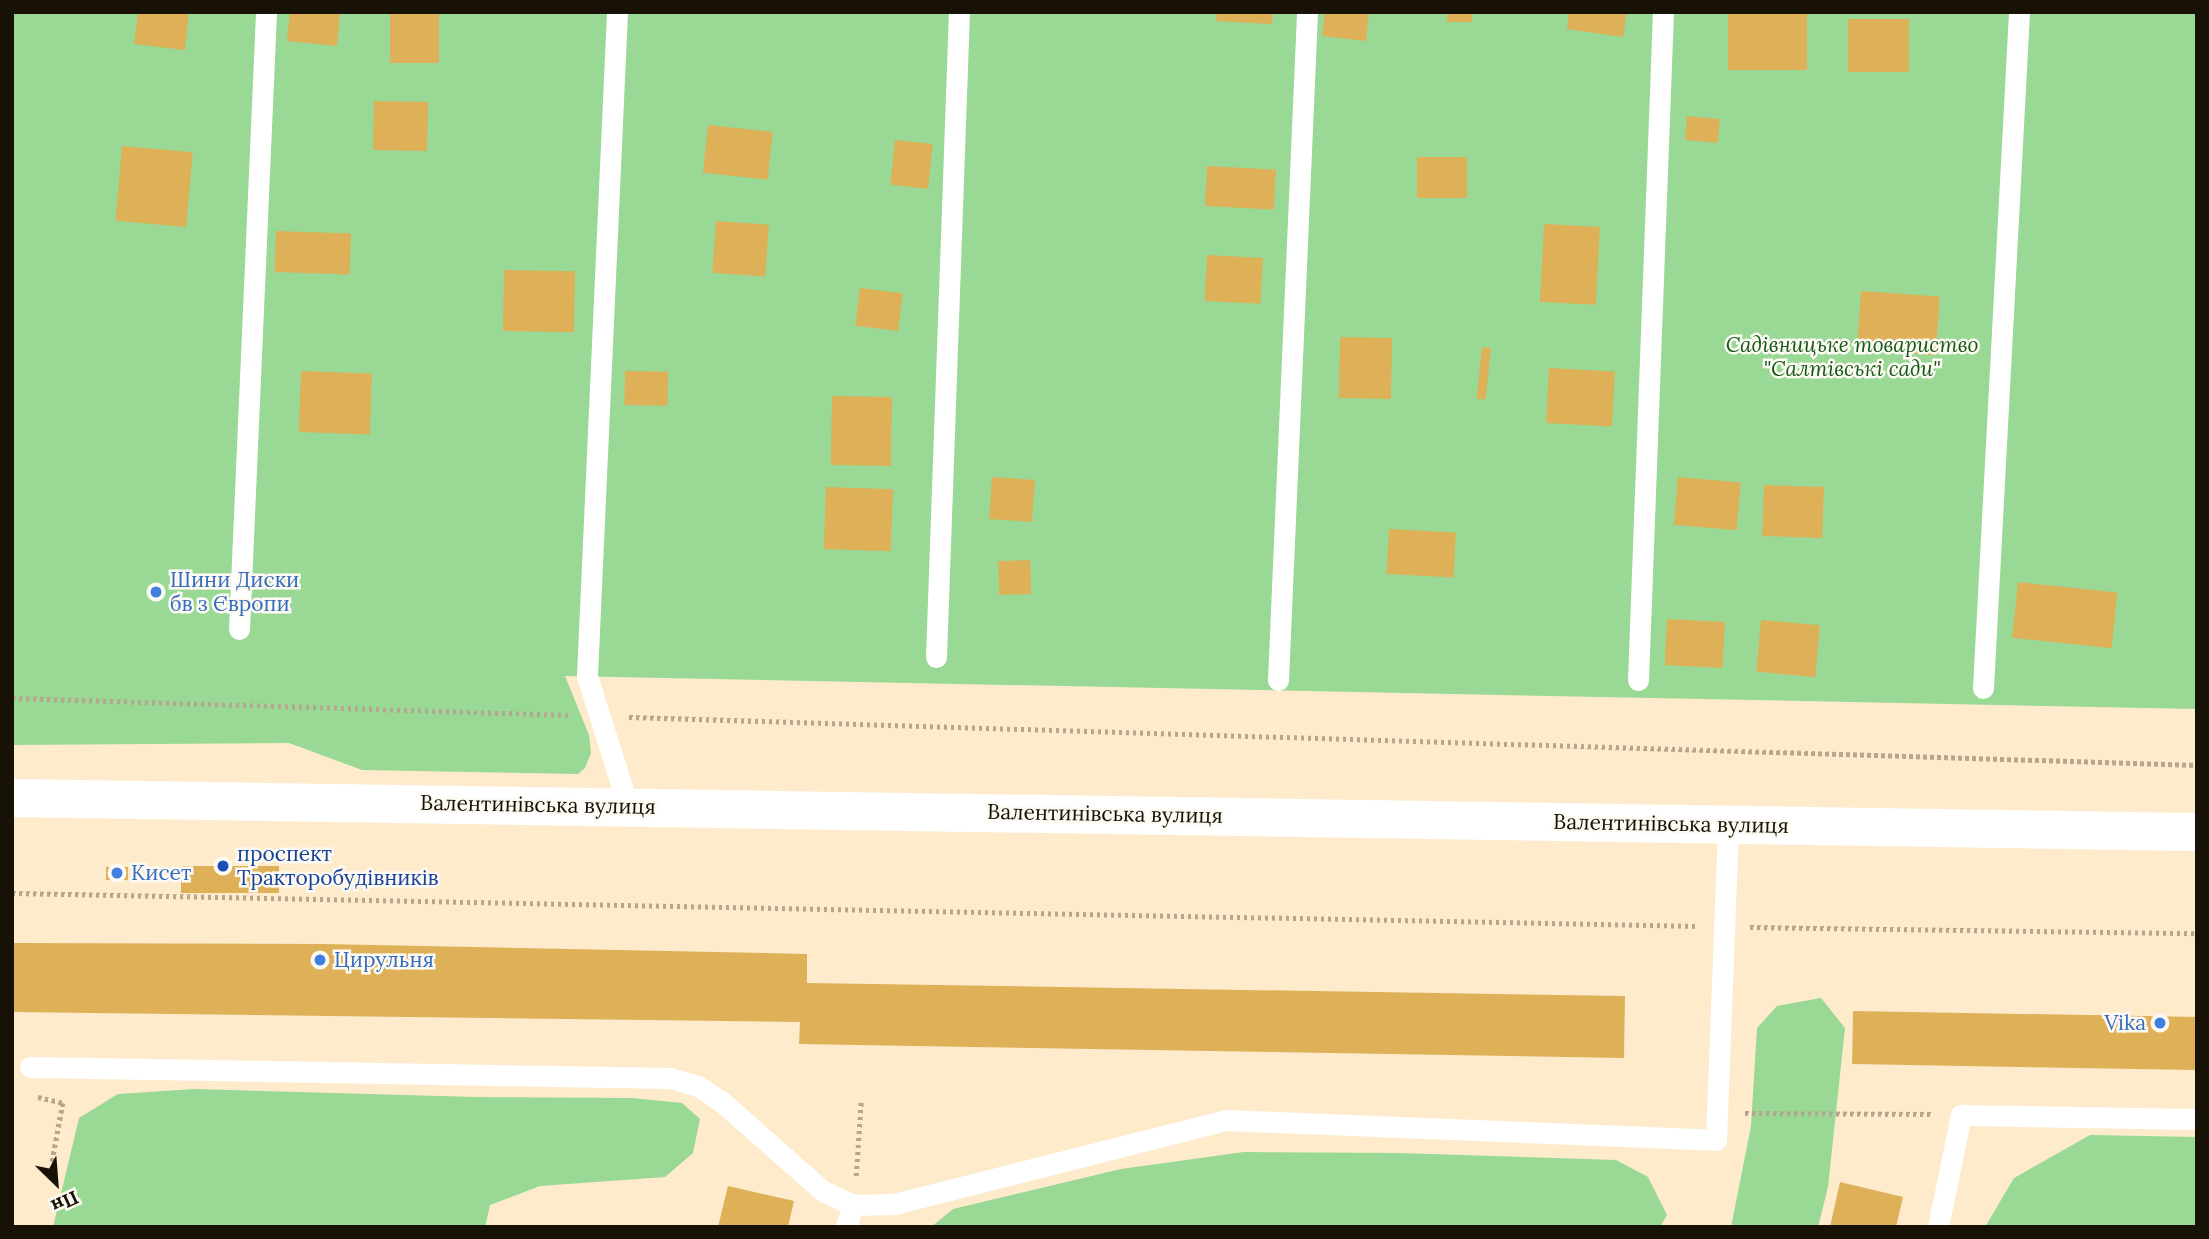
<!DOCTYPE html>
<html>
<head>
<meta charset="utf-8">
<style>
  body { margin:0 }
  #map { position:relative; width:2209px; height:1239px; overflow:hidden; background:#fdebcc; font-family:Lora,serif }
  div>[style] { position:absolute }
  .green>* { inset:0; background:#99d995 }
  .building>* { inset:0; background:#deb057; transform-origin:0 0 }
  .path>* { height:4.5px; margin-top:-2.25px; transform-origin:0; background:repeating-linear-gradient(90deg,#b5a78e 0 3.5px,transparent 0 7px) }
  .service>* { height:21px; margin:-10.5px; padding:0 10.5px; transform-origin:10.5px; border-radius:10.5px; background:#fff }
  .tertiary>* { height:38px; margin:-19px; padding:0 19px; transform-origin:19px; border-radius:19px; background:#fff }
  .dots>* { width:19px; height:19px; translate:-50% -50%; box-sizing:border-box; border:4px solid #fdfaf4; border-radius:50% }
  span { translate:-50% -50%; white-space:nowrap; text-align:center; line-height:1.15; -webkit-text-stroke:5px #fdfaf4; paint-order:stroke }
  .park-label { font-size:21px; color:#175a17; font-style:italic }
  .shop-label { font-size:21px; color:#366cbe }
  .left { translate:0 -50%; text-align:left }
  .right { translate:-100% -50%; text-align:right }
  .street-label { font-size:21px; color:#171106 }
  .transit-label { font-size:21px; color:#164399 }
  .frame { position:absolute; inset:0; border:14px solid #171106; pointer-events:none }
  .north { position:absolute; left:21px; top:1148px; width:70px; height:70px; -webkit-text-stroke:5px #fdfaf4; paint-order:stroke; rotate:155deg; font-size:19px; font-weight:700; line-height:28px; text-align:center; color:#171106 }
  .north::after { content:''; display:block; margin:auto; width:24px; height:32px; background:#171106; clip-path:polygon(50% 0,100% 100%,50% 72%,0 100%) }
</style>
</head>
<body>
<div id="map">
  <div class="green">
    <i style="clip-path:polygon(12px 12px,2197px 12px,2197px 709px,565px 676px,589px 735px,591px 753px,585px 768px,578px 774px,362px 770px,289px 743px,12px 745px)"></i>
    <i style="clip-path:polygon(1821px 998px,1845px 1028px,1828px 1187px,1818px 1227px,1731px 1227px,1751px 1126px,1757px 1028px,1777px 1006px)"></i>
    <i style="clip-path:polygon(194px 1089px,476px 1097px,632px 1098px,682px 1103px,700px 1119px,693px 1153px,665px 1177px,540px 1186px,490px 1205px,485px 1227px,53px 1227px,79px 1118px,118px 1094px)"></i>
    <i style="clip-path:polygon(2090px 1135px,2197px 1137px,2197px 1227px,1985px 1227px,2014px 1178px)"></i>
    <i style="clip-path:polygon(1244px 1152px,1400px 1153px,1616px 1160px,1648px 1177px,1667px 1215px,1660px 1227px,931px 1227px,953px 1209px,1121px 1169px)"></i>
  </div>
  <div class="building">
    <i style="clip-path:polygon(138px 12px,189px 12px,185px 50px,134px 44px)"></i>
    <i style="clip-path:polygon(290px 12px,340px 12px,337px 46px,287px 41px)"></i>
    <i style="left:390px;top:12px;width:49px;height:51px"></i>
    <i style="clip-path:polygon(1217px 12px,1273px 12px,1272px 24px,1216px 21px)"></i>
    <i style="clip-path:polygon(1325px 12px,1369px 12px,1366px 41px,1322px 36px)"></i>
    <i style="left:1447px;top:12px;width:25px;height:10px"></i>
    <i style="clip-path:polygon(1569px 12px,1627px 12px,1623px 37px,1567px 29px)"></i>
    <i style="left:1728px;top:12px;width:79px;height:58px"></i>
    <i style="left:1848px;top:19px;width:61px;height:53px"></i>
    <i style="left:374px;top:101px;width:54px;height:49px;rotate:1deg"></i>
    <i style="left:1687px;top:116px;width:33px;height:24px;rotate:5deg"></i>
    <i style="left:708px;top:125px;width:65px;height:48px;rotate:6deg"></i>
    <i style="left:895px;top:140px;width:38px;height:45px;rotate:6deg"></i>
    <i style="left:122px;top:146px;width:71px;height:75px;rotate:5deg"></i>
    <i style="left:1417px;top:157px;width:50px;height:41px"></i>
    <i style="left:1207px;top:166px;width:69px;height:40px;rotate:3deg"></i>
    <i style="left:716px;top:221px;width:53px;height:52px;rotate:4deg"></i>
    <i style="left:1544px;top:224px;width:56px;height:78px;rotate:3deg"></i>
    <i style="left:276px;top:231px;width:75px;height:41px;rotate:2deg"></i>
    <i style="left:1207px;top:255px;width:56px;height:46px;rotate:3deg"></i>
    <i style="left:504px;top:270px;width:71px;height:61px;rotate:1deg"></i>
    <i style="left:860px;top:288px;width:43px;height:38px;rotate:7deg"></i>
    <i style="left:1861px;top:291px;width:79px;height:59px;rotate:4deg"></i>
    <i style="left:1340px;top:337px;width:52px;height:61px;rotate:1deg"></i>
    <i style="left:1482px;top:347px;width:9px;height:52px;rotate:6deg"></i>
    <i style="left:1549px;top:368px;width:66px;height:55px;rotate:3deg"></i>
    <i style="left:301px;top:371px;width:71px;height:61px;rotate:2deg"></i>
    <i style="left:625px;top:371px;width:43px;height:34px;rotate:1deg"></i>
    <i style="left:832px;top:396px;width:60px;height:69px;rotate:1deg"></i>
    <i style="left:992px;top:477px;width:43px;height:42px;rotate:4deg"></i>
    <i style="left:1678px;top:477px;width:63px;height:48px;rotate:5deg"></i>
    <i style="left:1764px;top:485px;width:60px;height:51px;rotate:2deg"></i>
    <i style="left:826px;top:487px;width:67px;height:62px;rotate:2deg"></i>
    <i style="left:1389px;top:529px;width:67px;height:45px;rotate:3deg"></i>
    <i style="left:1030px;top:560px;width:34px;height:32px;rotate:88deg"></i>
    <i style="left:2018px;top:582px;width:100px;height:56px;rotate:6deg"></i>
    <i style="left:1667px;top:619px;width:58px;height:46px;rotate:3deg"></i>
    <i style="left:1761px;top:620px;width:59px;height:52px;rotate:5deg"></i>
    <i style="left:181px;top:866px;width:98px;height:27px"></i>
    <i style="left:106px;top:867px;width:22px;height:13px"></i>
    <i style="clip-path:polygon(12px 943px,323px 944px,807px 954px,807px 983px,1625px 996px,1624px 1058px,799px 1044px,800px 1022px,12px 1012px)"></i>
    <i style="left:1853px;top:1011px;width:344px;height:53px;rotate:1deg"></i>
    <i style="clip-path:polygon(1840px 1182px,1903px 1197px,1896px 1227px,1830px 1227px)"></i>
    <i style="clip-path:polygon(728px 1186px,794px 1201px,788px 1227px,718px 1227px)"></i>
  </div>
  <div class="path">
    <i style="left:12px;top:698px;width:559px;rotate:1.74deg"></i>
    <i style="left:629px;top:717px;width:1569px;rotate:1.75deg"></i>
    <i style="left:12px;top:893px;width:1687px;rotate:1.12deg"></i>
    <i style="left:1750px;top:927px;width:447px;rotate:0.8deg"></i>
    <i style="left:38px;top:1097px;width:26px;rotate:13deg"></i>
    <i style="left:63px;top:1103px;width:61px;rotate:100.4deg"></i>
    <i style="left:1745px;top:1113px;width:187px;rotate:0.3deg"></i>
    <i style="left:856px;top:1176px;width:76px;rotate:-86.2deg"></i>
  </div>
  <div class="service">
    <i style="left:617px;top:12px;width:665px;rotate:92.59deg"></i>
    <i style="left:587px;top:676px;width:136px;rotate:72.5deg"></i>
    <i style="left:239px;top:629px;width:618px;rotate:-87.49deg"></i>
    <i style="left:936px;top:657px;width:645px;rotate:-87.96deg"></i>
    <i style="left:1278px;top:680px;width:669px;rotate:-87.51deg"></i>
    <i style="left:1638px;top:680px;width:668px;rotate:-87.86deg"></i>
    <i style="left:1983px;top:688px;width:677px;rotate:-86.95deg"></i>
    <i style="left:30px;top:1067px;width:640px;rotate:0.98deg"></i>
    <i style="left:670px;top:1078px;width:29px;rotate:16deg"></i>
    <i style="left:698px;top:1086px;width:29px;rotate:34deg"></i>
    <i style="left:722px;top:1102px;width:135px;rotate:41.4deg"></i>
    <i style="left:823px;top:1191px;width:33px;rotate:25deg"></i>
    <i style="left:853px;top:1205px;width:41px;rotate:-1.4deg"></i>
    <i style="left:894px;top:1204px;width:341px;rotate:-14.2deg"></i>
    <i style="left:1225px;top:1120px;width:491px;rotate:2.3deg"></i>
    <i style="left:1716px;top:1140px;width:315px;rotate:-87.8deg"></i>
    <i style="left:846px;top:1227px;width:23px;rotate:-72deg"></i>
    <i style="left:1938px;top:1227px;width:114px;rotate:-78.4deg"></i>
    <i style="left:1961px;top:1115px;width:236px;rotate:1deg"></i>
  </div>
  <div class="tertiary">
    <i style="left:12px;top:798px;width:2185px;rotate:0.89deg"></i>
  </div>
  <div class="dots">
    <i style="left:156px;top:592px;background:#3f7fe0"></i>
    <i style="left:223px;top:866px;background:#1a4fb4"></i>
    <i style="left:117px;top:873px;background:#3f7fe0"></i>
    <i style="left:320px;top:960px;background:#3f7fe0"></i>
    <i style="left:2160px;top:1023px;background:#3f7fe0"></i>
  </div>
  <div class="park-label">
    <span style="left:1852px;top:357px">Садівницьке товариство<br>"Салтівські сади"</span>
  </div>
  <div class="shop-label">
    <span class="left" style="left:170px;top:592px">Шини Диски<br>бв з Європи</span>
    <span class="left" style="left:131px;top:873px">Кисет</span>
    <span class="left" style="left:334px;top:960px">Цирульня</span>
    <span class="right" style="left:2146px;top:1023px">Vika</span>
  </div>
  <div class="street-label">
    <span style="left:538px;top:805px;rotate:1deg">Валентинівська вулиця</span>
    <span style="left:1105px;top:814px;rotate:1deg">Валентинівська вулиця</span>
    <span style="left:1671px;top:824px;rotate:1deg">Валентинівська вулиця</span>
  </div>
  <div class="transit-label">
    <span class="left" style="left:237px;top:866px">проспект<br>Тракторобудівників</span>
  </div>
  <div class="frame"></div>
  <div class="north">Пн</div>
</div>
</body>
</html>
